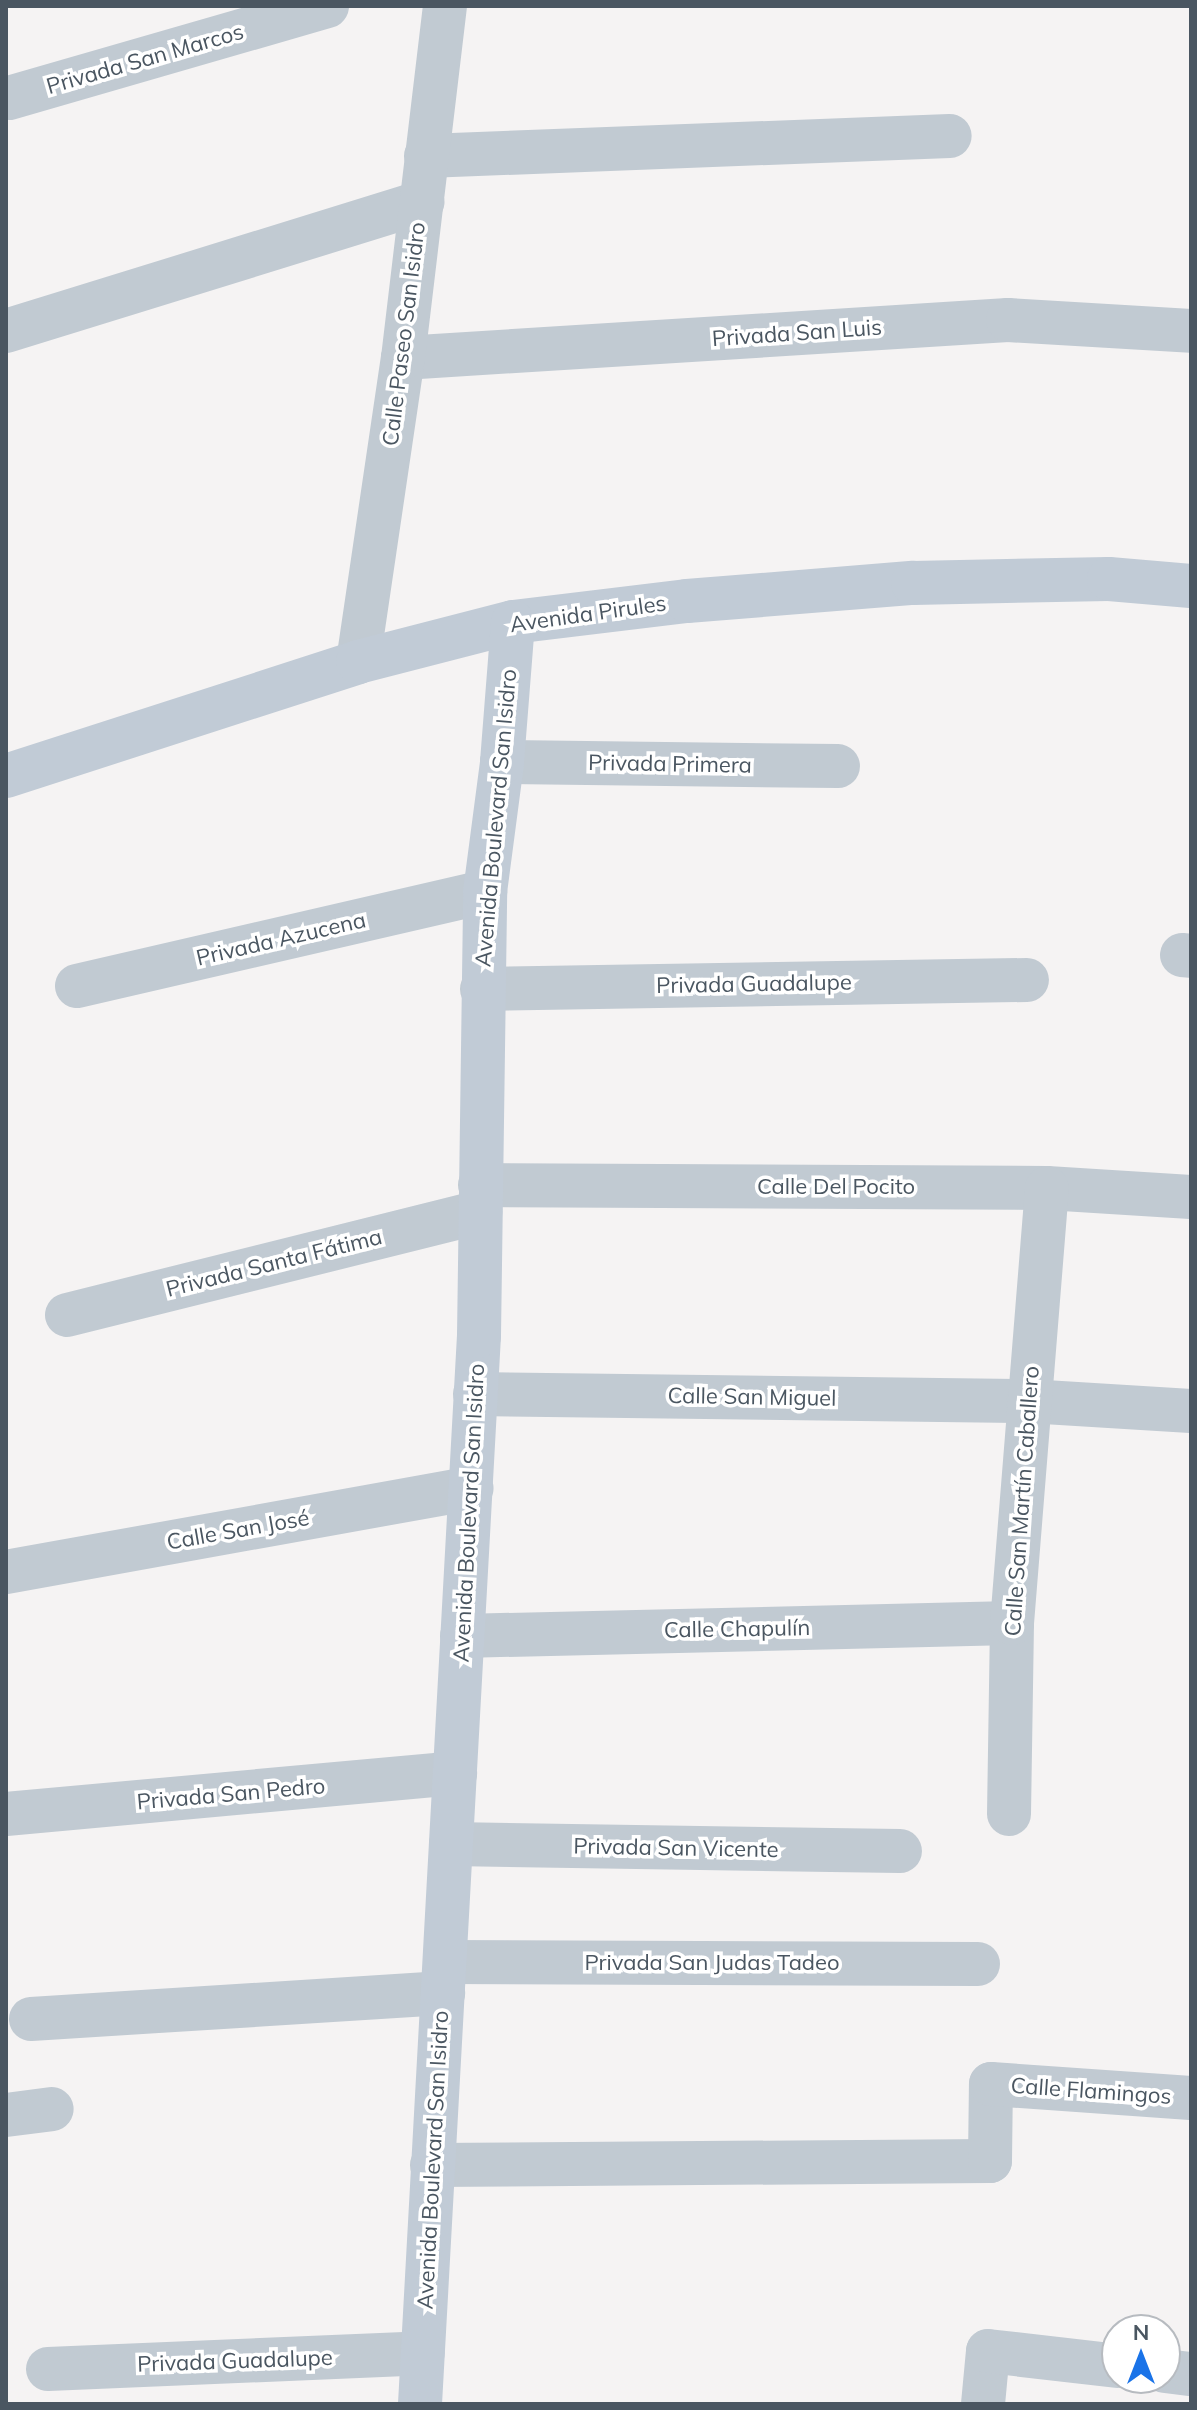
<!DOCTYPE html>
<html>
<head>
<meta charset="utf-8">
<style>
  body { margin:0 }
  #map { position:relative; width:1197px; height:2410px; overflow:hidden; background:#f5f3f3; font-family:Mulish,sans-serif }
  div>[style] { position:absolute }
  .street>* { height:44px; margin:-22px; padding:0 22px; transform-origin:22px; border-radius:22px; background:#c1cad2 }
  .secondary>* { height:44px; margin:-22px; padding:0 22px; transform-origin:22px; border-radius:22px; background:#c1cbd6 }
  span { translate:-50% -50%; white-space:nowrap; text-align:center; line-height:1.15; -webkit-text-stroke:7px #fff; paint-order:stroke }
  .street-label { font-size:22px; color:#4a5661 }
  .frame { position:absolute; inset:0; border:8px solid #4a5661; pointer-events:none }
  .north { position:absolute; left:1101px; top:2314px; width:80px; height:80px; box-sizing:border-box; background:#fff; border:2px solid #b7bbc0; border-radius:50%; rotate:0deg; font-size:22px; font-weight:700; line-height:32px; text-align:center; color:#4a5661 }
  .north::after { content:''; display:block; margin:auto; width:28px; height:36px; background:#1a73e8; clip-path:polygon(50% 0,100% 100%,50% 72%,0 100%) }
</style>
</head>
<body>
<div id="map">
  <div class="street">
    <i style="left:9px;top:98px;width:331px;rotate:-16.1deg"></i>
    <i style="left:426px;top:156px;width:524px;rotate:-2.19deg"></i>
    <i style="left:6px;top:331px;width:436px;rotate:-17.2deg"></i>
    <i style="left:403px;top:358px;width:606px;rotate:-3.59deg"></i>
    <i style="left:1008px;top:320px;width:183px;rotate:3.4deg"></i>
    <i style="left:358px;top:662px;width:307px;rotate:-81.6deg"></i>
    <i style="left:403px;top:358px;width:354px;rotate:-83.2deg"></i>
    <i style="left:502px;top:762px;width:336px;rotate:0.7deg"></i>
    <i style="left:1182px;top:955px;width:9px;rotate:6deg"></i>
    <i style="left:77px;top:986px;width:419px;rotate:-13deg"></i>
    <i style="left:482px;top:989px;width:545px;rotate:-0.95deg"></i>
    <i style="left:480px;top:1185px;width:567px;rotate:0.3deg"></i>
    <i style="left:1047px;top:1188px;width:144px;rotate:3.6deg"></i>
    <i style="left:67px;top:1315px;width:426px;rotate:-14deg"></i>
    <i style="left:475px;top:1394px;width:553px;rotate:0.73deg"></i>
    <i style="left:1028px;top:1401px;width:163px;rotate:3.5deg"></i>
    <i style="left:6px;top:1572px;width:473px;rotate:-10.2deg"></i>
    <i style="left:462px;top:1636px;width:550px;rotate:-1.35deg"></i>
    <i style="left:6px;top:1814px;width:451px;rotate:-5.2deg"></i>
    <i style="left:1009px;top:1814px;width:191px;rotate:-89.1deg"></i>
    <i style="left:1012px;top:1623px;width:436px;rotate:-85.4deg"></i>
    <i style="left:451px;top:1844px;width:449px;rotate:0.9deg"></i>
    <i style="left:445px;top:1962px;width:533px;rotate:0.21deg"></i>
    <i style="left:31px;top:2019px;width:413px;rotate:-3.6deg"></i>
    <i style="left:6px;top:2115px;width:46px;rotate:-7.4deg"></i>
    <i style="left:432px;top:2165px;width:558px;rotate:-0.41deg"></i>
    <i style="left:990px;top:2161px;width:77px;rotate:-89.3deg"></i>
    <i style="left:991px;top:2084px;width:200px;rotate:4deg"></i>
    <i style="left:48px;top:2369px;width:375px;rotate:-2.4deg"></i>
    <i style="left:1165px;top:2371px;width:26px;rotate:7deg"></i>
    <i style="left:983px;top:2404px;width:53px;rotate:-84.6deg"></i>
    <i style="left:988px;top:2351px;width:130px;rotate:6.6deg"></i>
  </div>
  <div class="secondary">
    <i style="left:6px;top:776px;width:370px;rotate:-17.9deg"></i>
    <i style="left:358px;top:662px;width:160px;rotate:-14.5deg"></i>
    <i style="left:513px;top:622px;width:175px;rotate:-6.9deg"></i>
    <i style="left:687px;top:601px;width:227px;rotate:-4.6deg"></i>
    <i style="left:913px;top:583px;width:196px;rotate:-1.2deg"></i>
    <i style="left:1109px;top:579px;width:82px;rotate:4.9deg"></i>
    <i style="left:420px;top:2404px;width:1070px;rotate:-86.84deg"></i>
    <i style="left:479px;top:1336px;width:444px;rotate:-89.2deg"></i>
    <i style="left:485px;top:892px;width:131px;rotate:-82.5deg"></i>
    <i style="left:502px;top:762px;width:140px;rotate:-85.5deg"></i>
  </div>
  <div class="street-label">
    <span style="left:145px;top:59px;rotate:-16deg">Privada San Marcos</span>
    <span style="left:797px;top:333px;rotate:-4deg">Privada San Luis</span>
    <span style="left:404px;top:334px;rotate:-83deg">Calle Paseo San Isidro</span>
    <span style="left:588px;top:614px;rotate:-8deg">Avenida Pirules</span>
    <span style="left:670px;top:764px;rotate:1deg">Privada Primera</span>
    <span style="left:496px;top:818px;rotate:-85deg">Avenida Boulevard San Isidro</span>
    <span style="left:281px;top:939px;rotate:-13deg">Privada Azucena</span>
    <span style="left:754px;top:984px;rotate:-1deg">Privada Guadalupe</span>
    <span style="left:836px;top:1187px">Calle Del Pocito</span>
    <span style="left:274px;top:1263px;rotate:-14deg">Privada Santa Fátima</span>
    <span style="left:752px;top:1397px;rotate:1deg">Calle San Miguel</span>
    <span style="left:1022px;top:1501px;rotate:-86deg">Calle San Martín Caballero</span>
    <span style="left:469px;top:1513px;rotate:-87deg">Avenida Boulevard San Isidro</span>
    <span style="left:238px;top:1530px;rotate:-10deg">Calle San José</span>
    <span style="left:737px;top:1629px;rotate:-1deg">Calle Chapulín</span>
    <span style="left:231px;top:1794px;rotate:-5deg">Privada San Pedro</span>
    <span style="left:676px;top:1848px;rotate:1deg">Privada San Vicente</span>
    <span style="left:712px;top:1963px">Privada San Judas Tadeo</span>
    <span style="left:1091px;top:2091px;rotate:4deg">Calle Flamingos</span>
    <span style="left:433px;top:2160px;rotate:-87deg">Avenida Boulevard San Isidro</span>
    <span style="left:235px;top:2361px;rotate:-2deg">Privada Guadalupe</span>
  </div>
  <div class="frame"></div>
  <div class="north">N</div>
</div>
</body>
</html>
